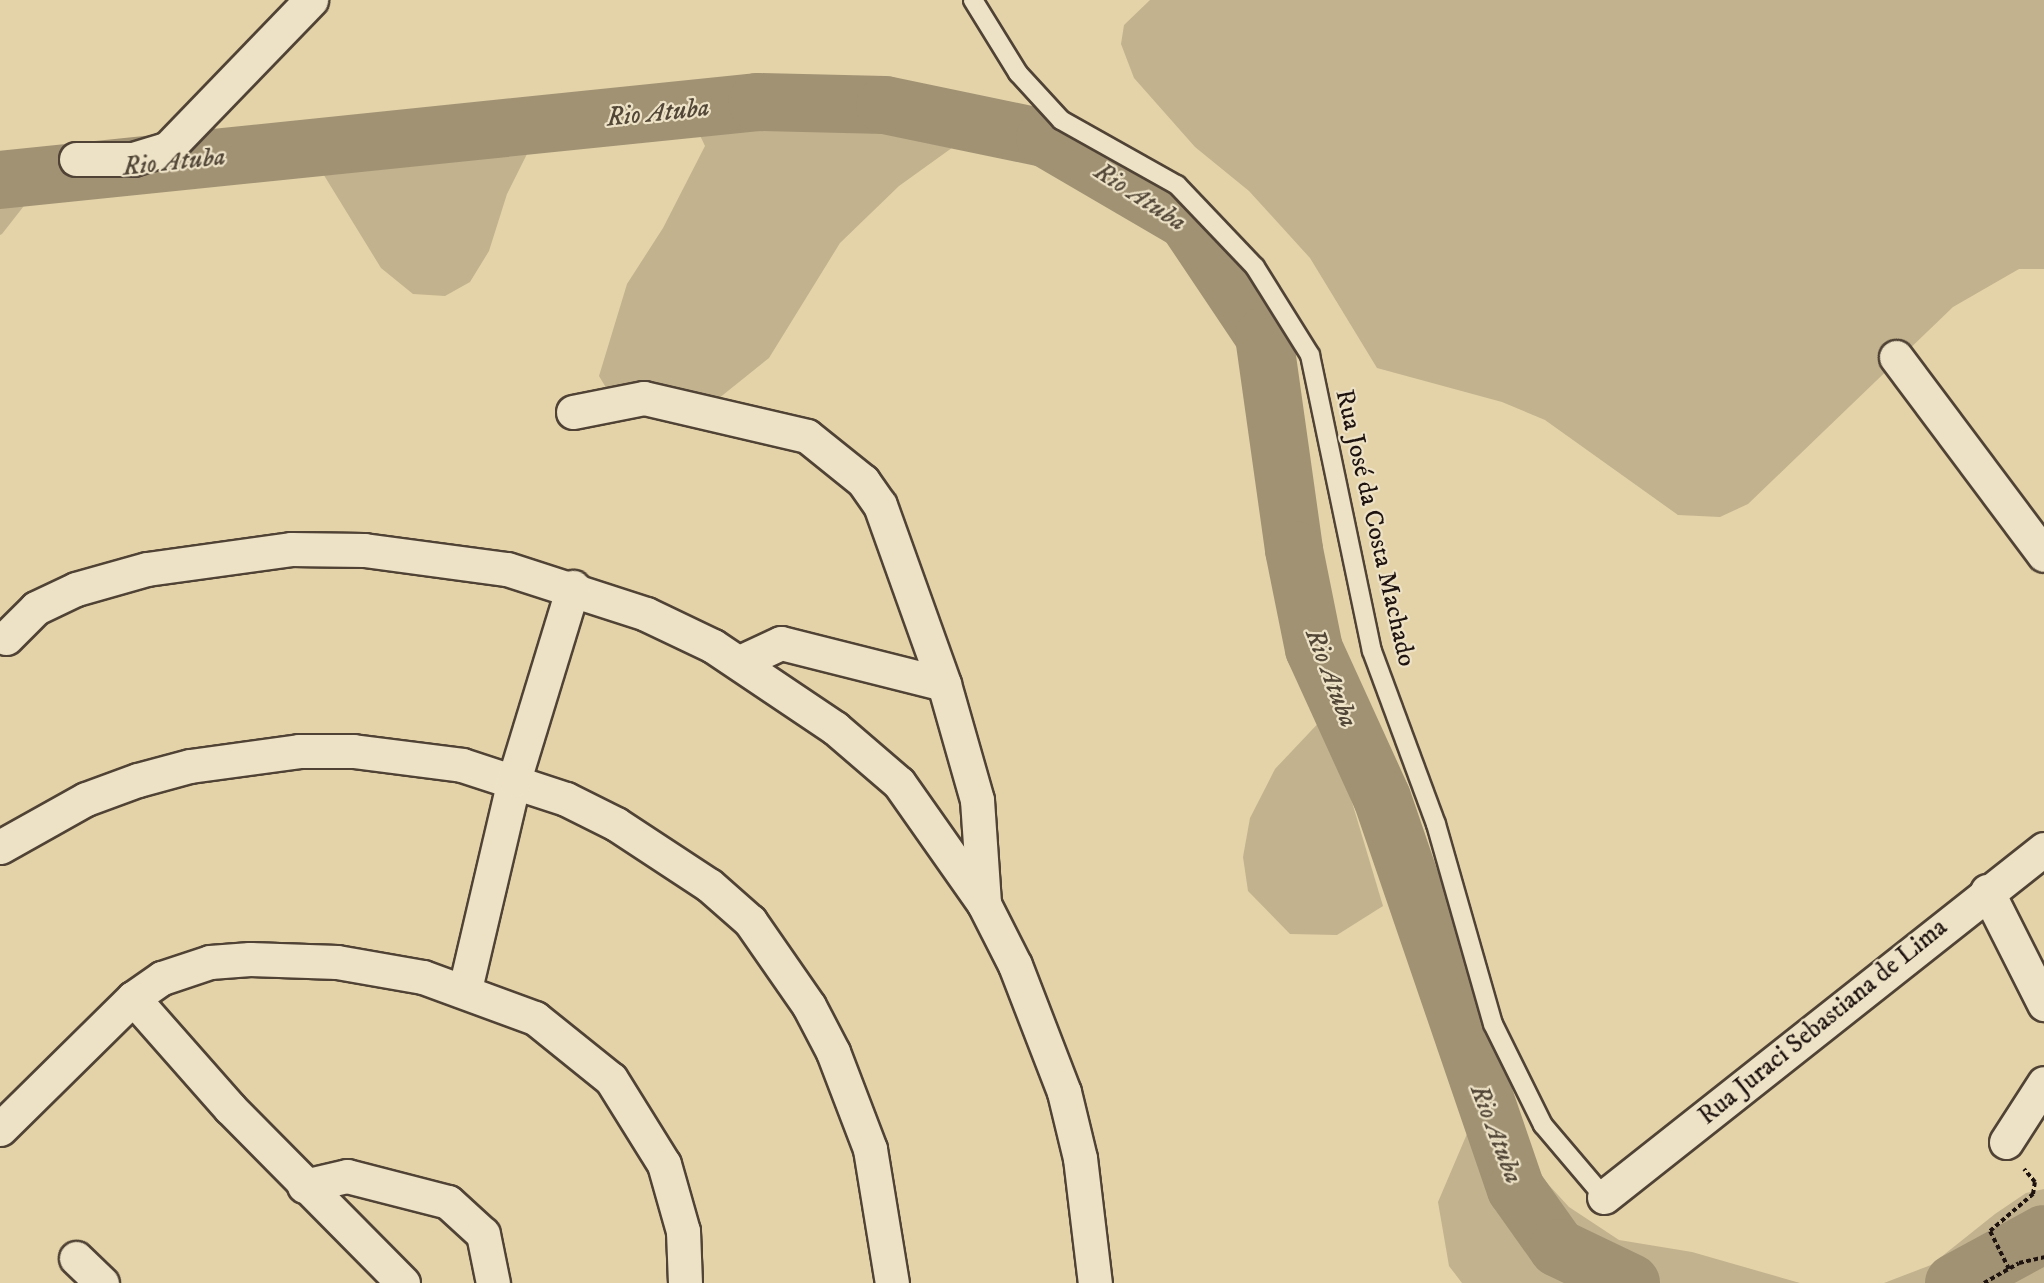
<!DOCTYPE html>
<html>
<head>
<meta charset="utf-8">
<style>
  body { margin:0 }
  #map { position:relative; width:2044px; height:1283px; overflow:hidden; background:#e4d3a8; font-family:"IM FELL DW Pica",serif }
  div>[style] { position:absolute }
  .green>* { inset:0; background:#c2b28e }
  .river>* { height:58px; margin:-29px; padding:0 29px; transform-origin:29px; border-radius:29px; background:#a19274 }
  .path>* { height:4px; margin-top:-2px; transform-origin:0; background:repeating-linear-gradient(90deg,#1e130f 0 4.5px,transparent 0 7.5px) }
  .roads { filter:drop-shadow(2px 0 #504335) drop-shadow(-2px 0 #504335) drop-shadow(0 2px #504335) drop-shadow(0 -2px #504335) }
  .lane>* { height:18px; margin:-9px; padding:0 9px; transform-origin:9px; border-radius:9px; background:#ede2c6 }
  .street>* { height:33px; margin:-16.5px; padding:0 16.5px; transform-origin:16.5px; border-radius:16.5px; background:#ede2c6 }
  span { translate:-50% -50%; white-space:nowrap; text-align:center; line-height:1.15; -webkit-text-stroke:4.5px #ede2c6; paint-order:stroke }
  .street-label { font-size:26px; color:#1e130f }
  .water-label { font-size:27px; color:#524637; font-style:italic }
</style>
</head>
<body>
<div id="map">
  <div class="green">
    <i style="clip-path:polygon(1150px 0,2044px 0,2044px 269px,2019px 269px,1953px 307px,1748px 504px,1720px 517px,1678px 515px,1545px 420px,1502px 402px,1377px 368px,1310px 258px,1249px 191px,1195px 147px,1134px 78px,1121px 44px,1124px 25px)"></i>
    <i style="clip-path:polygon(762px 96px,811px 96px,914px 114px,974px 132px,899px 186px,840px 243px,769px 358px,698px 415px,623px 416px,599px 376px,627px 284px,663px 228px,705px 146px,684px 102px)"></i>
    <i style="clip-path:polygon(545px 118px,507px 194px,489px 251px,470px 282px,445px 296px,413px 294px,381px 268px,306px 146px)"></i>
    <i style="clip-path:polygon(41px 184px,2px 234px,0 235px,0 190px)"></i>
    <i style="clip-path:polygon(1326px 715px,1383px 906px,1337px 935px,1290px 934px,1248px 891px,1243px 857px,1250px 818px,1275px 769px)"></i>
    <i style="clip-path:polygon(1478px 1108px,1569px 1207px,1619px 1240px,1692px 1252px,1800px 1283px,1462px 1283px,1449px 1266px,1438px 1202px)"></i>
    <i style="clip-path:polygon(2044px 1189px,2044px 1283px,1884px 1283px,1931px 1265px,1995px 1214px,2026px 1193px)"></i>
  </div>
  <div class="river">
    <i style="left:0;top:180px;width:761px;rotate:-5.88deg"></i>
    <i style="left:757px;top:102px;width:128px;rotate:1.3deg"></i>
    <i style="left:885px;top:105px;width:163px;rotate:11.7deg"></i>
    <i style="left:1045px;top:138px;width:164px;rotate:30.3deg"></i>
    <i style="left:1187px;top:221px;width:138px;rotate:56.2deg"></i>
    <i style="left:1264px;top:336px;width:216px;rotate:82deg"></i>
    <i style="left:1294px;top:550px;width:101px;rotate:78.6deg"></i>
    <i style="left:1314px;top:649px;width:164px;rotate:65.5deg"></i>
    <i style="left:1382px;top:798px;width:413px;rotate:71.1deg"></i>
    <i style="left:1516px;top:1189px;width:72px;rotate:54.6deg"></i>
    <i style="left:1558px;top:1248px;width:81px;rotate:25.6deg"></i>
    <i style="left:1954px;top:1283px;width:102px;rotate:-28.6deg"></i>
  </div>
  <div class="path">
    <i style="left:2009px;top:1269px;width:42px;rotate:-116.6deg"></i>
    <i style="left:1990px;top:1231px;width:57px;rotate:-40.7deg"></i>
    <i style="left:2033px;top:1194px;width:12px;rotate:-81deg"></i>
    <i style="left:2035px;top:1182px;width:17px;rotate:-130deg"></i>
    <i style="left:1984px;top:1283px;width:40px;rotate:-29.7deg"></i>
    <i style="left:2019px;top:1263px;width:26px;rotate:-13deg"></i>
  </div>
  <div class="roads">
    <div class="lane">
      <i style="left:973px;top:0;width:86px;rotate:58.3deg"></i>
      <i style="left:1018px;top:73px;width:64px;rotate:47.5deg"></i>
      <i style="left:1061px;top:120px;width:133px;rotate:29.3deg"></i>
      <i style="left:1177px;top:185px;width:113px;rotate:46.4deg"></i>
      <i style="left:1255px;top:267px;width:104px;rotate:58deg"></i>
      <i style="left:1310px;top:355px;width:302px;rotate:78.2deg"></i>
      <i style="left:1372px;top:651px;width:184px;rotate:69.7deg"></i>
      <i style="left:1436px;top:824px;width:208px;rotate:74.1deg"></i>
      <i style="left:1493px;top:1024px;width:113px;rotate:63.7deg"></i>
      <i style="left:1543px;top:1125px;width:94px;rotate:49.7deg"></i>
    </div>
    <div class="street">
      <i style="left:76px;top:159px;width:57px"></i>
      <i style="left:133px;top:159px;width:37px;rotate:-17deg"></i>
      <i style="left:168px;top:148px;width:206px;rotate:-46deg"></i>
      <i style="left:1896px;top:357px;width:247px;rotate:53.2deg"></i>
      <i style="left:573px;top:412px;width:72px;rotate:-11.2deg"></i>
      <i style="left:644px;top:398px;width:167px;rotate:13.1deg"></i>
      <i style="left:807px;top:436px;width:72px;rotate:38.8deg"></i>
      <i style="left:863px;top:481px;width:29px;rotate:55deg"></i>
      <i style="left:880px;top:505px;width:190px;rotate:70.3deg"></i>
      <i style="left:944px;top:684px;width:121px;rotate:74.1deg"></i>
      <i style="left:977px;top:800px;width:104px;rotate:86.1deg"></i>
      <i style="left:6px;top:638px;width:42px;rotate:-45deg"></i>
      <i style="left:36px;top:608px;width:44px;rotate:-25.4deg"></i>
      <i style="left:76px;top:589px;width:74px;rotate:-15.7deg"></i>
      <i style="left:147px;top:569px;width:145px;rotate:-7.9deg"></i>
      <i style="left:291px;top:549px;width:73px;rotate:0.8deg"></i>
      <i style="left:364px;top:550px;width:144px;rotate:7.6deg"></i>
      <i style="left:507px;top:569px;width:146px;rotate:17.9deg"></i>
      <i style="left:646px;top:614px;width:74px;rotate:25.5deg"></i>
      <i style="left:713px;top:646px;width:147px;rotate:33.9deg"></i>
      <i style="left:835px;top:728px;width:84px;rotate:40.7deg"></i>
      <i style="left:899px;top:783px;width:148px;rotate:54.9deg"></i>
      <i style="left:984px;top:904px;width:68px;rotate:63.1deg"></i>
      <i style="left:1015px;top:965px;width:136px;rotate:68.9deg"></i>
      <i style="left:1064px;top:1092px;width:68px;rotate:76.4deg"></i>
      <i style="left:1080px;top:1158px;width:126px;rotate:83.2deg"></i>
      <i style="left:740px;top:662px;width:45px;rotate:-24.9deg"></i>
      <i style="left:781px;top:643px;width:168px;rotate:14.1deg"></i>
      <i style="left:0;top:847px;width:98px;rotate:-29.2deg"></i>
      <i style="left:86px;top:799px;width:55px;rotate:-20.1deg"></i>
      <i style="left:138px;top:780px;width:54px;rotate:-15.1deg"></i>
      <i style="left:190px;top:766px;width:110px;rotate:-7.8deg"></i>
      <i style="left:299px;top:751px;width:54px"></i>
      <i style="left:353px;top:751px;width:110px;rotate:7.3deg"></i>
      <i style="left:462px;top:765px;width:109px;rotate:18.1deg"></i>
      <i style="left:566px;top:799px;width:56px;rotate:26.6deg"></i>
      <i style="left:616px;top:824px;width:111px;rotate:33.3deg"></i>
      <i style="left:709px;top:885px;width:55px;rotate:41.3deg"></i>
      <i style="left:750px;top:921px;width:103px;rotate:55.2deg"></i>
      <i style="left:809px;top:1006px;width:52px;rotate:62.4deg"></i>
      <i style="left:833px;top:1052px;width:104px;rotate:69.1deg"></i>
      <i style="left:870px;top:1149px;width:136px;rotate:80.7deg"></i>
      <i style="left:1987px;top:891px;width:127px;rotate:63.2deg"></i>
      <i style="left:465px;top:989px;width:215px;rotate:-76.8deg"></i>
      <i style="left:514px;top:780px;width:202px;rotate:-73deg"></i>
      <i style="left:133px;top:998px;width:147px;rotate:48.6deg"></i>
      <i style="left:230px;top:1108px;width:246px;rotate:45.3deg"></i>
      <i style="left:0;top:1129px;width:187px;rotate:-44.6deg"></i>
      <i style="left:133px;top:998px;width:35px;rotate:-35deg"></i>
      <i style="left:162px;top:978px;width:51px;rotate:-18.4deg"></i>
      <i style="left:210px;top:962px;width:40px;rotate:-4.3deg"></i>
      <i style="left:250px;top:959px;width:87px;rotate:2deg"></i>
      <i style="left:337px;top:962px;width:87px;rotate:9.9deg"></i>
      <i style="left:423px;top:977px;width:119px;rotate:20.1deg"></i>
      <i style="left:535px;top:1018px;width:97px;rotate:38.8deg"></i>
      <i style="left:611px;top:1079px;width:100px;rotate:58.1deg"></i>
      <i style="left:664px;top:1164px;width:70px;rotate:74.2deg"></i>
      <i style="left:683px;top:1231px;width:52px;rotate:87.8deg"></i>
      <i style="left:2006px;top:1142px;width:70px;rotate:-57.2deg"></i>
      <i style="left:304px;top:1186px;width:44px;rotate:-13.1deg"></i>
      <i style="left:347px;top:1176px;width:104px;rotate:14.4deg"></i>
      <i style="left:448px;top:1202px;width:47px;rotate:42.4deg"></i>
      <i style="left:483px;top:1234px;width:50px;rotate:78.5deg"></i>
      <i style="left:1604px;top:1197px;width:561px;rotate:-38.34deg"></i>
      <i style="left:76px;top:1258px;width:36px;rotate:44deg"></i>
    </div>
  </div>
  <div class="street-label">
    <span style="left:1375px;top:528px;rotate:77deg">Rua José da Costa Machado</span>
    <span style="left:1823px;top:1022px;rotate:-39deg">Rua Juraci Sebastiana de Lima</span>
  </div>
  <div class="water-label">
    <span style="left:658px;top:113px;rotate:-6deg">Rio Atuba</span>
    <span style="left:174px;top:162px;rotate:-6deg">Rio Atuba</span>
    <span style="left:1140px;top:197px;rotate:33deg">Rio Atuba</span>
    <span style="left:1331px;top:678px;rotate:69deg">Rio Atuba</span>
    <span style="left:1496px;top:1134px;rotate:69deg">Rio Atuba</span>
  </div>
</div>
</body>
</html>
